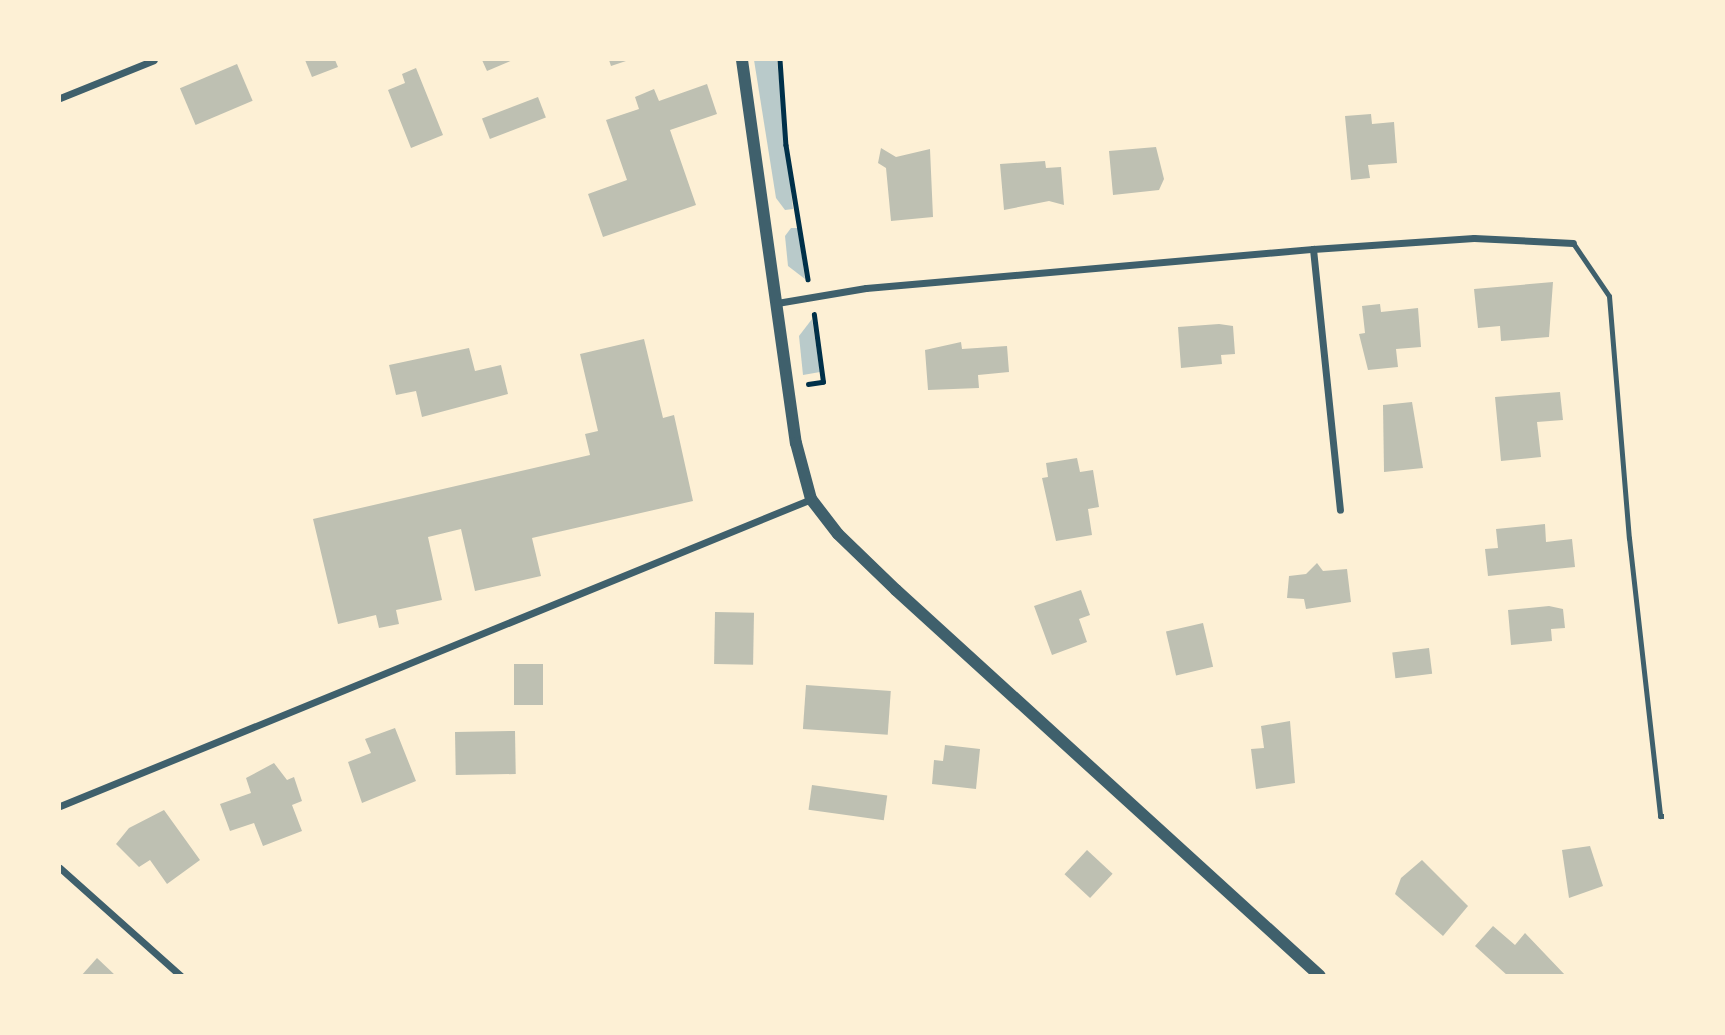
<!DOCTYPE html>
<html>
<head>
<meta charset="utf-8">
<style>
  body { margin:0 }
  #map { position:relative; width:1725px; height:1035px; overflow:hidden; background:#fdf0d5; font-family:"Fira Sans",sans-serif }
  div>[style] { position:absolute }
  .green>* { inset:0; background:#b9caca }
  .building>* { inset:0; background:#bec0b2; transform-origin:0 0 }
  .path>* { height:4.5px; margin:-2.25px; padding:0 2.25px; transform-origin:2.25px; border-radius:2.25px; background:#003049 }
  .service>* { height:5px; margin:-2.5px; padding:0 2.5px; transform-origin:2.5px; border-radius:2.5px; background:#3f606c }
  .minor>* { height:7px; margin:-3.5px; padding:0 3.5px; transform-origin:3.5px; border-radius:3.5px; background:#3f606c }
  .tertiary>* { height:12px; margin:-6px; padding:0 6px; transform-origin:6px; border-radius:6px; background:#3f606c }
  span { translate:-50% -50%; white-space:nowrap; text-align:center; line-height:1.15; -webkit-text-stroke:7px #fdf0d5; paint-order:stroke }
  .frame { position:absolute; inset:0; border:61px solid #fdf0d5; pointer-events:none }
</style>
</head>
<body>
<div id="map">
  <div class="green">
    <i style="clip-path:polygon(754px 60px,777px 60px,793px 209px,785px 210px,776px 198px)"></i>
    <i style="clip-path:polygon(791px 228px,798px 228px,805px 279px,788px 266px,785px 236px)"></i>
    <i style="clip-path:polygon(812px 319px,820px 372px,803px 375px,799px 336px)"></i>
  </div>
  <div class="building">
    <i style="clip-path:polygon(305px 60px,335px 60px,338px 67px,312px 77px)"></i>
    <i style="clip-path:polygon(482px 60px,513px 60px,487px 71px)"></i>
    <i style="clip-path:polygon(609px 60px,629px 60px,611px 66px)"></i>
    <i style="left:237px;top:64px;width:40px;height:62px;rotate:67deg"></i>
    <i style="clip-path:polygon(416px 68px,443px 135px,411px 148px,388px 90px,405px 83px,402px 74px)"></i>
    <i style="clip-path:polygon(707px 84px,717px 114px,670px 130px,696px 205px,603px 237px,588px 194px,627px 180px,606px 120px,639px 109px,635px 97px,654px 89px,659px 101px)"></i>
    <i style="left:538px;top:97px;width:22px;height:60px;rotate:69deg"></i>
    <i style="clip-path:polygon(1371px 114px,1372px 124px,1394px 122px,1397px 163px,1368px 165px,1370px 178px,1351px 180px,1345px 116px)"></i>
    <i style="clip-path:polygon(1156px 147px,1164px 179px,1159px 190px,1113px 195px,1109px 151px)"></i>
    <i style="clip-path:polygon(881px 148px,896px 157px,930px 149px,933px 217px,891px 221px,886px 168px,878px 163px)"></i>
    <i style="clip-path:polygon(1045px 161px,1046px 168px,1061px 167px,1064px 205px,1049px 201px,1004px 210px,1000px 164px)"></i>
    <i style="clip-path:polygon(1553px 282px,1549px 337px,1501px 341px,1500px 326px,1478px 328px,1474px 289px)"></i>
    <i style="clip-path:polygon(1380px 304px,1381px 312px,1418px 308px,1421px 347px,1396px 349px,1398px 367px,1368px 370px,1359px 334px,1365px 333px,1362px 306px)"></i>
    <i style="clip-path:polygon(1219px 324px,1233px 326px,1235px 354px,1221px 355px,1222px 364px,1181px 368px,1178px 327px)"></i>
    <i style="clip-path:polygon(644px 339px,663px 418px,674px 415px,693px 501px,532px 538px,541px 576px,475px 591px,461px 529px,428px 537px,442px 600px,396px 610px,399px 624px,379px 628px,376px 615px,338px 624px,313px 519px,590px 455px,585px 434px,598px 431px,580px 354px)"></i>
    <i style="clip-path:polygon(961px 342px,962px 349px,1007px 346px,1009px 372px,978px 375px,979px 388px,928px 390px,925px 350px)"></i>
    <i style="clip-path:polygon(469px 348px,475px 371px,501px 365px,508px 394px,422px 417px,416px 391px,396px 395px,389px 365px)"></i>
    <i style="clip-path:polygon(1560px 392px,1563px 420px,1537px 422px,1541px 457px,1501px 461px,1495px 397px)"></i>
    <i style="clip-path:polygon(1412px 402px,1423px 468px,1384px 472px,1383px 405px)"></i>
    <i style="clip-path:polygon(1077px 458px,1080px 472px,1093px 470px,1099px 507px,1088px 509px,1092px 535px,1056px 541px,1042px 478px,1048px 477px,1046px 463px)"></i>
    <i style="clip-path:polygon(1545px 524px,1546px 542px,1572px 539px,1575px 567px,1488px 576px,1485px 549px,1498px 548px,1496px 529px)"></i>
    <i style="clip-path:polygon(1317px 563px,1323px 571px,1347px 569px,1351px 602px,1306px 609px,1304px 599px,1287px 598px,1289px 576px,1306px 574px)"></i>
    <i style="clip-path:polygon(1081px 590px,1090px 615px,1079px 619px,1087px 642px,1052px 655px,1034px 606px)"></i>
    <i style="clip-path:polygon(1549px 606px,1563px 609px,1565px 628px,1551px 629px,1552px 641px,1511px 645px,1508px 610px)"></i>
    <i style="left:715px;top:612px;width:39px;height:52px;rotate:1deg"></i>
    <i style="left:1203px;top:623px;width:45px;height:38px;rotate:77deg"></i>
    <i style="left:1429px;top:648px;width:26px;height:37px;rotate:83deg"></i>
    <i style="left:514px;top:664px;width:29px;height:41px"></i>
    <i style="left:806px;top:685px;width:85px;height:44px;rotate:4deg"></i>
    <i style="clip-path:polygon(1290px 721px,1295px 783px,1256px 789px,1251px 749px,1264px 748px,1261px 726px)"></i>
    <i style="clip-path:polygon(395px 728px,416px 781px,362px 803px,348px 762px,371px 753px,365px 739px)"></i>
    <i style="left:515px;top:731px;width:43px;height:60px;rotate:89deg"></i>
    <i style="clip-path:polygon(945px 745px,980px 749px,976px 789px,932px 784px,934px 760px,943px 761px)"></i>
    <i style="clip-path:polygon(274px 763px,287px 780px,294px 777px,302px 801px,292px 805px,302px 831px,263px 846px,254px 823px,230px 831px,220px 804px,251px 793px,246px 778px)"></i>
    <i style="left:812px;top:785px;width:76px;height:25px;rotate:8deg"></i>
    <i style="clip-path:polygon(164px 810px,200px 860px,167px 884px,150px 860px,139px 867px,116px 844px,129px 828px)"></i>
    <i style="clip-path:polygon(1590px 846px,1603px 886px,1569px 898px,1562px 850px)"></i>
    <i style="left:1087px;top:850px;width:35px;height:33px;rotate:43deg"></i>
    <i style="clip-path:polygon(1422px 860px,1468px 906px,1443px 936px,1395px 894px,1401px 878px)"></i>
    <i style="clip-path:polygon(1493px 926px,1515px 945px,1525px 933px,1566px 976px,1508px 976px,1475px 946px)"></i>
    <i style="clip-path:polygon(97px 958px,116px 976px,81px 976px)"></i>
  </div>
  <div class="path">
    <i style="left:780px;top:60px;width:85px;rotate:86deg"></i>
    <i style="left:786px;top:145px;width:136px;rotate:80.7deg"></i>
    <i style="left:808px;top:384px;width:15px;rotate:-8deg"></i>
    <i style="left:823px;top:382px;width:68px;rotate:-97.7deg"></i>
  </div>
  <div class="service">
    <i style="left:1573px;top:243px;width:64px;rotate:55.8deg"></i>
    <i style="left:1609px;top:296px;width:243px;rotate:85.3deg"></i>
    <i style="left:1629px;top:538px;width:280px;rotate:83.6deg"></i>
    <i style="left:1660px;top:816px;width:6px"></i>
  </div>
  <div class="minor">
    <i style="left:60px;top:98px;width:101px;rotate:-22deg"></i>
    <i style="left:1313px;top:249px;width:262px;rotate:84.1deg"></i>
    <i style="left:777px;top:303px;width:90px;rotate:-9.6deg"></i>
    <i style="left:866px;top:288px;width:449px;rotate:-5deg"></i>
    <i style="left:1313px;top:249px;width:161px;rotate:-3.9deg"></i>
    <i style="left:1474px;top:238px;width:99px;rotate:2.9deg"></i>
    <i style="left:60px;top:806px;width:811px;rotate:-22.23deg"></i>
    <i style="left:60px;top:868px;width:162px;rotate:41.8deg"></i>
  </div>
  <div class="tertiary">
    <i style="left:742px;top:60px;width:387px;rotate:82deg"></i>
    <i style="left:796px;top:443px;width:58px;rotate:75deg"></i>
    <i style="left:811px;top:499px;width:44px;rotate:52.4deg"></i>
    <i style="left:838px;top:534px;width:81px;rotate:44deg"></i>
    <i style="left:896px;top:590px;width:573px;rotate:42.31deg"></i>
  </div>
  <div class="frame"></div>
</div>
</body>
</html>
